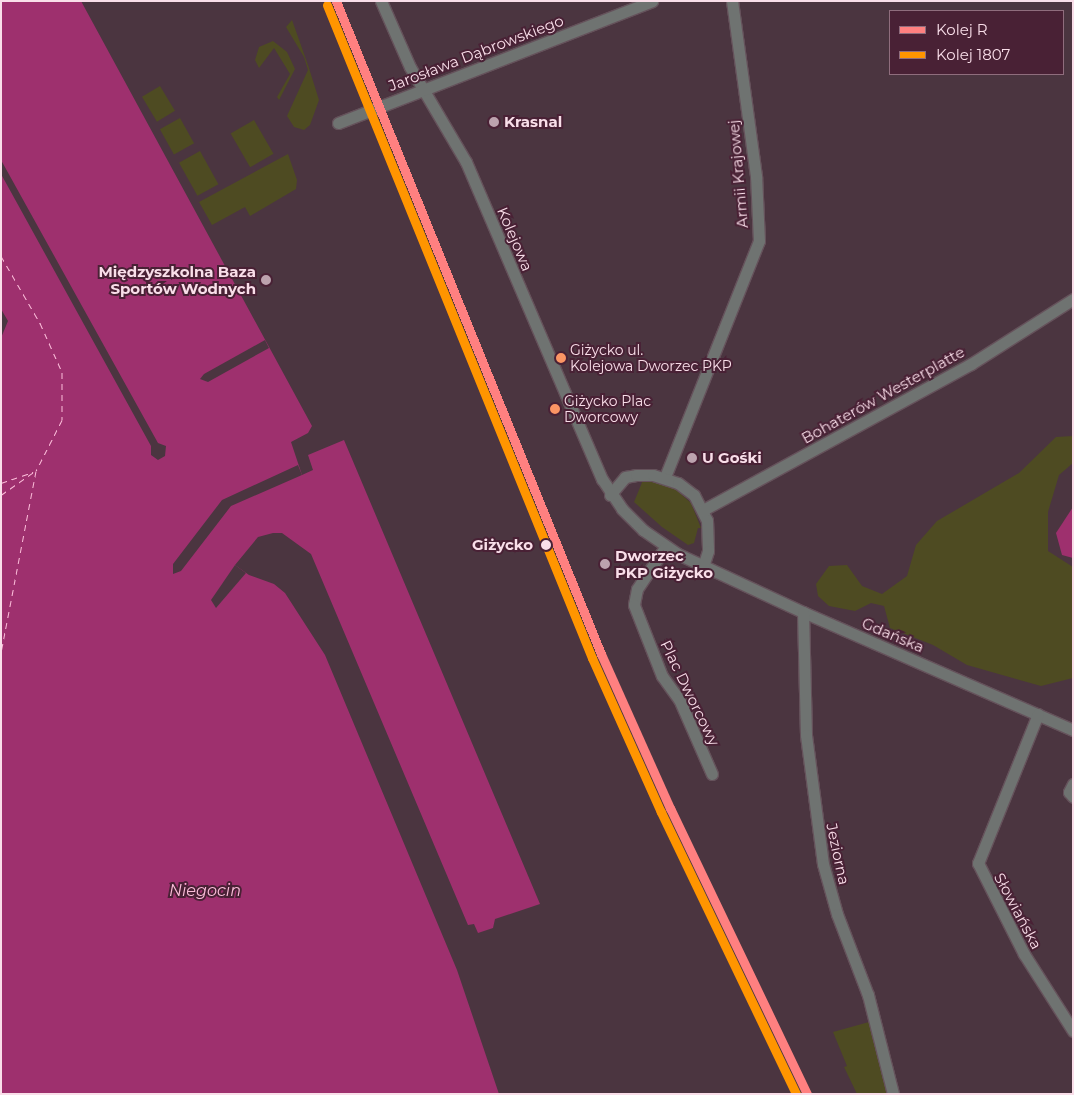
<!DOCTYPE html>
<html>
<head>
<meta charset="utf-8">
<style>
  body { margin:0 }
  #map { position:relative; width:1074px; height:1095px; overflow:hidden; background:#4b3540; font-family:Montserrat,sans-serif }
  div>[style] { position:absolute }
  .green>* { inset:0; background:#4e4b22; transform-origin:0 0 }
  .water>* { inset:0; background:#9e306e }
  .pier>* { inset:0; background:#4b3540 }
  .ferry>* { height:1px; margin-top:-0.5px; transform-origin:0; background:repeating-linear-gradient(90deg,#fcbeda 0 6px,transparent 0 11px) }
  .roads { filter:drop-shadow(1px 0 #65525b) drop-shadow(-1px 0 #65525b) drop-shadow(0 1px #65525b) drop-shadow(0 -1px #65525b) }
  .street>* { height:11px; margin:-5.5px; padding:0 5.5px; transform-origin:5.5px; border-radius:5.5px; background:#6f7371 }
  .rail-1>* { height:9px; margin:-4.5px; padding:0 4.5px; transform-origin:4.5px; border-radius:4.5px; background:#ff8080 }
  .rail-2>* { height:9px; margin:-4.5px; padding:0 4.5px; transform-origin:4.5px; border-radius:4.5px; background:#ff9500 }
  .dots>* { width:14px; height:14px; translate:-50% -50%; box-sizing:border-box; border:2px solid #492135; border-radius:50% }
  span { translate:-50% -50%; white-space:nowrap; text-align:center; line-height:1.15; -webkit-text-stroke:4px #492135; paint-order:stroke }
  .bus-label { font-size:14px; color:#f9dee9 }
  .left { translate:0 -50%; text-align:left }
  .street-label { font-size:15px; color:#f9dee9 }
  .poi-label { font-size:15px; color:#f9dee9; font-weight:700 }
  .right { translate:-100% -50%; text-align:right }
  .stop-label { font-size:15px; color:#f9dee9; font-weight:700 }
  .water-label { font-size:16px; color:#fcbeda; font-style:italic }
  .frame { position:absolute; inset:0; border:2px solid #f9dee9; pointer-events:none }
  .legend { position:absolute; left:889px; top:10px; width:175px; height:65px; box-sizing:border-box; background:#492135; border:1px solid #8f6d7d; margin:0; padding:6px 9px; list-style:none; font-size:15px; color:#f9dee9 }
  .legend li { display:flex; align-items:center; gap:10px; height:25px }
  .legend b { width:25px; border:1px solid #8f6d7d }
</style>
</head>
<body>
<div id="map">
  <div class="green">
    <i style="clip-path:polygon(292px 20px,308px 65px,319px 100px,310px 125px,304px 130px,294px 127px,287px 116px,308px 70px,304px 57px,286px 27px)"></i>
    <i style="clip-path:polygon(273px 41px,287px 52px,295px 69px,279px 100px,277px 97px,290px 74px,274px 48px,259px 68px,255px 60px,259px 47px)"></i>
    <i style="left:160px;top:86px;width:29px;height:21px;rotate:59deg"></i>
    <i style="left:180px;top:118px;width:29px;height:23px;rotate:61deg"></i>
    <i style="left:254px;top:120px;width:39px;height:27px;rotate:60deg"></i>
    <i style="left:200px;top:151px;width:38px;height:24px;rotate:61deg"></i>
    <i style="clip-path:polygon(288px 154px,297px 180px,296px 189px,250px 216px,245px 207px,212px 225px,199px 202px)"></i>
    <i style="clip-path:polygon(1073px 436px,1073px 463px,1059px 475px,1048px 512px,1048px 551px,1073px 567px,1073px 678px,1041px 686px,967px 665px,933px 645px,890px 628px,884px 606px,871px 603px,855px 611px,829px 606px,818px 596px,816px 584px,829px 566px,847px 565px,862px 586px,882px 594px,907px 576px,916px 545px,937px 521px,1019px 473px,1056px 437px)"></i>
    <i style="clip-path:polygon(643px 480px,673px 487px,691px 503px,701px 528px,698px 528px,694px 543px,688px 545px,662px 527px,634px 502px)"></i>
    <i style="clip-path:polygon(869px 1022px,888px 1094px,857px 1094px,844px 1067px,847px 1066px,833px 1032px)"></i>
  </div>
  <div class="water">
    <i style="clip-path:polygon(1px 1px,81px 1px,312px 426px,308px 433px,291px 442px,302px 475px,313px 470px,308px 455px,344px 440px,540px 904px,495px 919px,493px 928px,478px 933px,474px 924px,468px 925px,311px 554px,282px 533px,273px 533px,258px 537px,235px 565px,249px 575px,274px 584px,285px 593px,325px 655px,457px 970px,499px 1094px,1px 1094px,1px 338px,8px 321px,1px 309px)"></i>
    <i style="clip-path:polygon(1073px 507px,1073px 558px,1062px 555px,1056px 533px)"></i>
  </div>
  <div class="pier">
    <i style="clip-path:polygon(1px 160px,158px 443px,166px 446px,165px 456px,158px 460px,151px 455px,151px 446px,1px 174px)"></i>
    <i style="clip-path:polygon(265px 340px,269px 348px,208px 382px,200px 379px,204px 374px)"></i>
    <i style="clip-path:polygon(298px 465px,302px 475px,231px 506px,181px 571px,173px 574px,173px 564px,222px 500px)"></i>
    <i style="clip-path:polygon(235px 565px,246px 573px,216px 608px,211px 600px)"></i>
  </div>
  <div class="ferry">
    <i style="left:1px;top:256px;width:78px;rotate:59.8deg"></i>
    <i style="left:40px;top:323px;width:54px;rotate:65.8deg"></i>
    <i style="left:62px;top:372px;width:48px;rotate:90deg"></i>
    <i style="left:62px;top:420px;width:57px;rotate:117deg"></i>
    <i style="left:36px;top:471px;width:185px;rotate:100.9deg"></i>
    <i style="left:1px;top:483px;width:34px;rotate:-19deg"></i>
    <i style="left:1px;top:495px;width:42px;rotate:-35.2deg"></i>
  </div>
  <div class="roads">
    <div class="street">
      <i style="left:381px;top:1px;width:72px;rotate:66.3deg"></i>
      <i style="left:410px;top:67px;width:110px;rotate:59.5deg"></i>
      <i style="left:466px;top:162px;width:345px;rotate:66.8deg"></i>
      <i style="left:602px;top:479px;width:36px;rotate:56deg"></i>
      <i style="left:622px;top:509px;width:30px;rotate:45deg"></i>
      <i style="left:643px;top:530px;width:42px;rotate:34.4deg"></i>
      <i style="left:678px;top:554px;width:138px;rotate:24.9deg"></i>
      <i style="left:803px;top:612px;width:295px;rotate:23.6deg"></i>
      <i style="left:338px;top:123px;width:337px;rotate:-21.2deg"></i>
      <i style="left:665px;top:477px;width:254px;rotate:-68.3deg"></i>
      <i style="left:759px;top:241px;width:65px;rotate:-92.6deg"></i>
      <i style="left:756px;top:176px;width:177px;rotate:-97.8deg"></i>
      <i style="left:610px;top:495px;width:23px;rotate:-50deg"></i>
      <i style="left:625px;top:477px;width:11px;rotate:-10deg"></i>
      <i style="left:636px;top:475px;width:17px"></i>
      <i style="left:653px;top:475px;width:26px;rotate:18deg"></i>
      <i style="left:678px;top:483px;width:20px;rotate:37deg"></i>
      <i style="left:694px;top:495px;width:28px;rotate:63deg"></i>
      <i style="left:707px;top:520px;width:31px;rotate:88deg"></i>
      <i style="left:708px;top:551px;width:16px;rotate:108deg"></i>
      <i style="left:703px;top:510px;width:305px;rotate:-28.6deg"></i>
      <i style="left:971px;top:364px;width:121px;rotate:-32.5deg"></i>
      <i style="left:666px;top:546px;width:52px;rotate:124deg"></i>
      <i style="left:637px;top:589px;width:16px;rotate:101deg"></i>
      <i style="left:634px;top:605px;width:76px;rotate:68.5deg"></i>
      <i style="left:662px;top:676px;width:29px;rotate:54deg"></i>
      <i style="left:679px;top:699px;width:82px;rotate:66.3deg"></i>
      <i style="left:803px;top:612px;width:123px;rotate:88.6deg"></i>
      <i style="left:806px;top:735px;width:130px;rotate:82.5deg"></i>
      <i style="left:823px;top:864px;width:52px;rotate:74.4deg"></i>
      <i style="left:837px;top:914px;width:87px;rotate:69.1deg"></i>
      <i style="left:868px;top:995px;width:102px;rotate:75.8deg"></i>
      <i style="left:1038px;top:714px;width:161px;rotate:111.9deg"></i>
      <i style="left:978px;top:863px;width:102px;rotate:63.2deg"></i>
      <i style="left:1024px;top:954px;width:91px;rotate:57.5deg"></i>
      <i style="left:1073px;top:784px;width:9px;rotate:117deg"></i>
      <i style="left:1069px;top:792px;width:6px;rotate:51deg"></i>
    </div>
  </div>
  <div class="rail-1">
    <i style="left:336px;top:1px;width:705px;rotate:67.91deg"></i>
    <i style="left:601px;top:654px;width:169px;rotate:65.9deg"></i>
    <i style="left:670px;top:808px;width:317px;rotate:64.4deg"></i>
  </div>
  <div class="rail-2">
    <i style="left:327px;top:5px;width:705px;rotate:67.91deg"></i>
    <i style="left:592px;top:658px;width:169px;rotate:65.9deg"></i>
    <i style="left:661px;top:812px;width:313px;rotate:64.4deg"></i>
  </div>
  <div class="dots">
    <i style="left:494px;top:122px;background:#bca3ae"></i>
    <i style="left:266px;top:280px;background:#bca3ae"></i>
    <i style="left:561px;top:358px;background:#fb9564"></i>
    <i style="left:555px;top:409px;background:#fb9564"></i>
    <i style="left:692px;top:458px;background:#bca3ae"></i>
    <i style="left:546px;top:545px;background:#f9dee9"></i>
    <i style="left:605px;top:564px;background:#bca3ae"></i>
  </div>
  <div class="bus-label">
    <span class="left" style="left:570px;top:358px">Giżycko ul.<br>Kolejowa Dworzec PKP</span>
    <span class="left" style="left:564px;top:409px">Giżycko Plac<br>Dworcowy</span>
  </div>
  <div class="street-label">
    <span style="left:476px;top:53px;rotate:-21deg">Jarosława Dąbrowskiego</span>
    <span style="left:738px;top:174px;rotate:-95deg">Armii Krajowej</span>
    <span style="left:515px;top:239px;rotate:67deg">Kolejowa</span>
    <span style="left:883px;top:395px;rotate:-29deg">Bohaterów Westerplatte</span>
    <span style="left:893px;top:635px;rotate:23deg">Gdańska</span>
    <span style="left:690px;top:693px;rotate:64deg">Plac Dworcowy</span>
    <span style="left:838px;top:854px;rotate:78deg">Jeziorna</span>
    <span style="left:1018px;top:911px;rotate:62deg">Słowiańska</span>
  </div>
  <div class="poi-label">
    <span class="left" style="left:504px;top:122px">Krasnal</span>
    <span class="right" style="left:256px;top:280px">Międzyszkolna Baza<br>Sportów Wodnych</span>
    <span class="left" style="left:702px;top:458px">U Gośki</span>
    <span class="left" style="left:615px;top:564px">Dworzec<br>PKP Giżycko</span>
  </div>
  <div class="stop-label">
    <span class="right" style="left:533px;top:545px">Giżycko</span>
  </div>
  <div class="water-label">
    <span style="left:205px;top:891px">Niegocin</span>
  </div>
  <div class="frame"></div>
  <ul class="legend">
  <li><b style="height:6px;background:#ff8080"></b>Kolej R</li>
  <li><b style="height:6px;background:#ff9500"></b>Kolej 1807</li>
  </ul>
</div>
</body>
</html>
